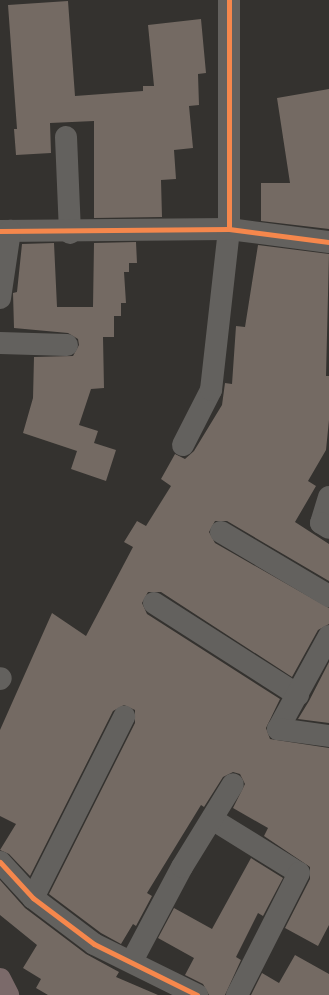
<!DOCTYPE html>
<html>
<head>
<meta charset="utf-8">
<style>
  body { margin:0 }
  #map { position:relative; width:329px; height:995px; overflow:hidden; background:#34322f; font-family:Signika,sans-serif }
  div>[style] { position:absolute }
  .building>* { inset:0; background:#746a63 }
  .minor>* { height:22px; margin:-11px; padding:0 11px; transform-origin:11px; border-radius:11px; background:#63615e }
  .highway>* { height:22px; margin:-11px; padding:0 11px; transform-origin:11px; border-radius:11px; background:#7b6a6a }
  .cycleway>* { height:5px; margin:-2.5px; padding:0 2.5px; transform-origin:2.5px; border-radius:2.5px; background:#f5874c }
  span { translate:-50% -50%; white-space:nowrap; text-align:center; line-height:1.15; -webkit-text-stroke:4px #1d1b18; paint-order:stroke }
</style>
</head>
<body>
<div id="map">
  <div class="building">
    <i style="clip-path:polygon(68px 1px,75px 96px,143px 91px,143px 86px,154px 86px,148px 25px,201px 19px,206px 73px,198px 74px,199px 105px,189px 106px,193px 148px,174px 150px,176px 179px,161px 180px,162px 217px,94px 218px,94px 121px,50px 123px,51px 153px,16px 155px,14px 129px,17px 129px,8px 5px)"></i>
    <i style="clip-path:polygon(329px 89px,329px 229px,261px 221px,261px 183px,290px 183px,277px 98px)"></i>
    <i style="clip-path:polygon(136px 242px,137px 263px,129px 263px,129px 272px,124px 272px,126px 303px,121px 303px,121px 316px,114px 316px,114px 337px,103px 337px,104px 388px,91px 389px,79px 425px,98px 431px,94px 443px,116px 450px,106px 481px,71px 469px,77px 451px,23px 433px,33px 398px,34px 357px,73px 356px,79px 345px,78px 339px,68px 333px,14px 328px,13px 293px,17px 292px,22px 244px,54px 243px,57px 307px,93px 307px,94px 243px)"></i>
    <i style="clip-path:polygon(258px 245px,329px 254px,326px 376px,329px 376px,329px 420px,326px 450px,308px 481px,316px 486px,295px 522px,329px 544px,329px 581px,227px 521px,215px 521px,209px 532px,215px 543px,329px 608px,329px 624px,318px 630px,292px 677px,161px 592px,148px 592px,142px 603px,147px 614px,280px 699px,266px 728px,270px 739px,329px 748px,329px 925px,318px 946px,285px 928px,310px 879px,310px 867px,264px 836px,268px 828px,233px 808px,245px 784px,240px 774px,233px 772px,223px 777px,204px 807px,201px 805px,147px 893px,152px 896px,136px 926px,133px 924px,121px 944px,101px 933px,49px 894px,135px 723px,135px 710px,124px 705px,113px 711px,30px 876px,9px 854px,0 850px,16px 824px,0 816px,0 730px,52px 613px,86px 636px,133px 547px,124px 542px,137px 521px,146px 526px,171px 486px,161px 479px,175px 454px,185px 459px,194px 451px,222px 405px,225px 383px,232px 384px,236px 326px,245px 327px)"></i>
    <i style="clip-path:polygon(329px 662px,329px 723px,298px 719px,309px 701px)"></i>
    <i style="clip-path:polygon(251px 858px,283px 878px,263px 916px,258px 913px,236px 957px,241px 960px,225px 995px,209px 995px,203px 984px,185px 975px,194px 958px,158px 938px,174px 908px,212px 929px)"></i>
    <i style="clip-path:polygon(0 880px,25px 908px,86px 954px,119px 972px,116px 977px,158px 995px,48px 995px,36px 988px,41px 979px,23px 968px,37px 945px,0 915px)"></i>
    <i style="clip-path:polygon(295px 955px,329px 974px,329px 995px,251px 995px,262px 973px,279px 983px)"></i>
  </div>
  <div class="minor">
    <i style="left:66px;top:137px;width:96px;rotate:87.6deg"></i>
    <i style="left:0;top:231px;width:229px;rotate:-0.5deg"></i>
    <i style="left:229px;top:229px;width:101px;rotate:7.4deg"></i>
    <i style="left:0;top:298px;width:68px;rotate:-81.5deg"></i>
    <i style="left:0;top:343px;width:67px;rotate:1.7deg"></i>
    <i style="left:183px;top:445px;width:62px;rotate:-63deg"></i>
    <i style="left:211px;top:390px;width:162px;rotate:-83.6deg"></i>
    <i style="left:229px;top:229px;width:229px;rotate:-90deg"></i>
    <i style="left:329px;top:497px;width:27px;rotate:107deg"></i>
    <i style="left:321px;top:523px;width:9px;rotate:32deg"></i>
    <i style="left:221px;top:532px;width:126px;rotate:30.7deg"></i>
    <i style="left:154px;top:603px;width:171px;rotate:32.6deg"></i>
    <i style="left:329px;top:636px;width:106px;rotate:118.7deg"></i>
    <i style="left:278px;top:729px;width:51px;rotate:7.8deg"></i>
    <i style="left:0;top:679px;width:1px;rotate:-45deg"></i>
    <i style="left:212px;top:819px;width:102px;rotate:31.8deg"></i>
    <i style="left:299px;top:873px;width:137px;rotate:116.9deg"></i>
    <i style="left:0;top:862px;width:49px;rotate:47.5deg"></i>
    <i style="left:33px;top:898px;width:76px;rotate:37deg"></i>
    <i style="left:94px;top:944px;width:115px;rotate:26.3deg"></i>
    <i style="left:33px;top:898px;width:203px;rotate:-63.3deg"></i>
    <i style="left:132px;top:961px;width:106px;rotate:-62deg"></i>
    <i style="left:182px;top:867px;width:97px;rotate:-58.4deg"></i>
  </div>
  <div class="highway">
    <i style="left:0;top:979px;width:18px;rotate:63deg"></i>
  </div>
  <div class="cycleway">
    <i style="left:229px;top:0;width:229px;rotate:90deg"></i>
    <i style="left:0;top:231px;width:229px;rotate:-0.5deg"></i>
    <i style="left:229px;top:229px;width:101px;rotate:7.4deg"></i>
    <i style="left:0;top:862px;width:49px;rotate:47.5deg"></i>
    <i style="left:33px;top:898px;width:76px;rotate:37deg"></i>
    <i style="left:94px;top:944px;width:115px;rotate:26.3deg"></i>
  </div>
</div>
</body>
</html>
